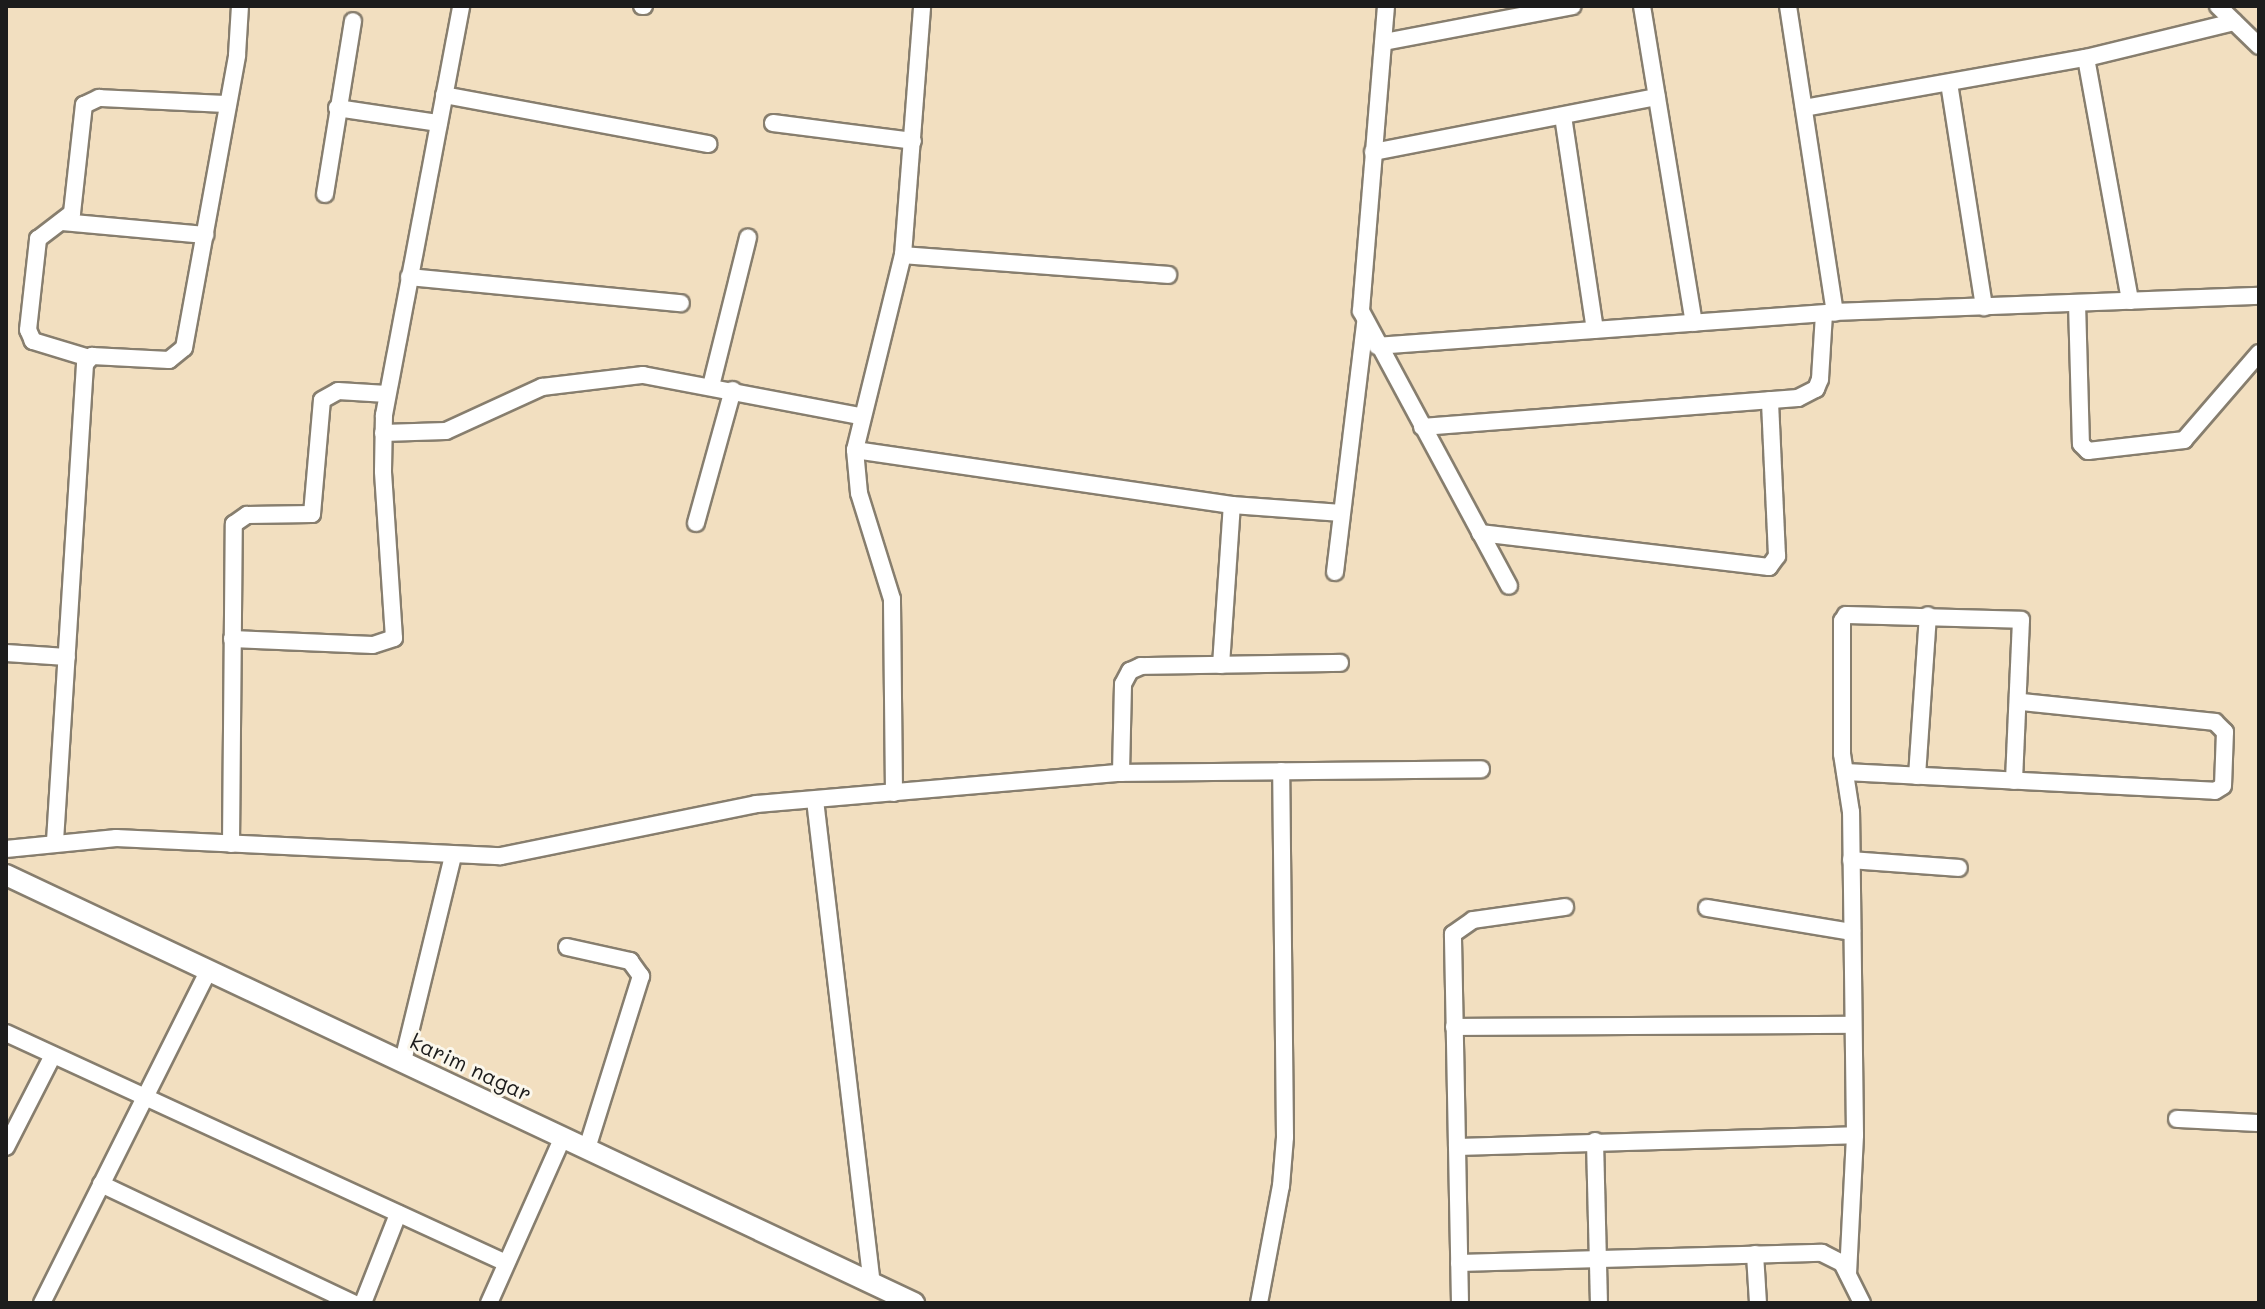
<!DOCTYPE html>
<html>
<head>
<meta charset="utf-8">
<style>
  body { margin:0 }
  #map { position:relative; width:2265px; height:1309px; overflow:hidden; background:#f2dfc0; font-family:Mali,sans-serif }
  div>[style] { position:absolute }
  .roads { filter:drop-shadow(2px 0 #877e6e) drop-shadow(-2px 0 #877e6e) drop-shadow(0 2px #877e6e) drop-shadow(0 -2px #877e6e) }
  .minor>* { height:16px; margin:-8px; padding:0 8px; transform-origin:8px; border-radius:8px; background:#fff }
  .tertiary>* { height:20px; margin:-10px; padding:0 10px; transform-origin:10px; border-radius:10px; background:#fff }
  span { translate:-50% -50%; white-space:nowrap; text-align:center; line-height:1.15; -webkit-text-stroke:6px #fbf7ec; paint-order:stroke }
  .street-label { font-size:22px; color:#1c1c1c }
  .frame { position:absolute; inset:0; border:8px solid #1c1c1c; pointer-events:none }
</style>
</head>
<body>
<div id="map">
  <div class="roads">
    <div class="minor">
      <i style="left:642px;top:6px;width:2px"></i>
      <i style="left:1386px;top:6px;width:306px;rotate:94.7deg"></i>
      <i style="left:1361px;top:311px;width:312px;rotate:61.7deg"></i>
      <i style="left:1642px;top:6px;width:321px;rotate:80.7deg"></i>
      <i style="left:1788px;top:6px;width:310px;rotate:81.3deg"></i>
      <i style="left:2218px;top:6px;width:57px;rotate:44.3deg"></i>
      <i style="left:1384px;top:42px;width:192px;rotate:-10.8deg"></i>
      <i style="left:2086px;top:58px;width:247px;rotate:79.7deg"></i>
      <i style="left:1949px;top:83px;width:227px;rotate:81.1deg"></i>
      <i style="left:444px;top:95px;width:269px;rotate:10.5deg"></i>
      <i style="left:337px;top:108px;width:103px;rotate:8.4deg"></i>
      <i style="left:1804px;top:108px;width:286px;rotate:-10.1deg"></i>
      <i style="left:2086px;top:58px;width:152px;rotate:-13.7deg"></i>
      <i style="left:1563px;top:116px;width:216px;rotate:81.5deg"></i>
      <i style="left:773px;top:123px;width:141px;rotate:7.3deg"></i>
      <i style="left:1373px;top:152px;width:289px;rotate:-11deg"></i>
      <i style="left:325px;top:194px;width:175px;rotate:-80.8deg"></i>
      <i style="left:62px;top:222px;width:144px;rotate:5.2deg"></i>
      <i style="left:903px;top:255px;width:266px;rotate:4.3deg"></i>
      <i style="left:409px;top:277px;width:273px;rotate:5.5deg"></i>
      <i style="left:2077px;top:303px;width:141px;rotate:88.4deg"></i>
      <i style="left:2081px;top:444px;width:10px;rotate:45deg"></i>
      <i style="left:2088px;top:451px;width:97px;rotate:-6.5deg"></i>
      <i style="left:2184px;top:440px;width:115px;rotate:-49.2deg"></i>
      <i style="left:1377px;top:346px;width:459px;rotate:-4.2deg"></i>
      <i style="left:1835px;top:312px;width:424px;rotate:-2.2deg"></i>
      <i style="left:89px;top:358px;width:59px;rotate:-163.1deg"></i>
      <i style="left:33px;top:341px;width:12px;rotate:-114deg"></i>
      <i style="left:28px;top:330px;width:92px;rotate:-83.7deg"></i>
      <i style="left:38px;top:239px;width:43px;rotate:-37.4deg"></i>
      <i style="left:72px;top:213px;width:109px;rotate:-83.7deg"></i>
      <i style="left:84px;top:105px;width:17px;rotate:-25deg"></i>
      <i style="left:99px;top:98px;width:129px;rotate:2.7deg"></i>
      <i style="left:711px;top:386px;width:153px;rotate:-76deg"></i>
      <i style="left:1422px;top:427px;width:377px;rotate:-4.4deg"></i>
      <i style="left:1798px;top:398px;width:20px;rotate:-27deg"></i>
      <i style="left:1816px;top:389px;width:11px;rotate:-68deg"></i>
      <i style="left:1820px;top:379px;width:65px;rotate:-86.5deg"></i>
      <i style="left:383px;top:433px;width:63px;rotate:-1.8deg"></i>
      <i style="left:446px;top:431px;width:106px;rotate:-24.6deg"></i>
      <i style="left:542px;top:387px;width:102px;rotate:-6.8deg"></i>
      <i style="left:643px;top:375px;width:221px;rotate:10.7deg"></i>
      <i style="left:855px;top:450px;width:381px;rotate:8.3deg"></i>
      <i style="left:1232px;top:505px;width:110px;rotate:4.2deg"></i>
      <i style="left:696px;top:523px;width:138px;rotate:-74.5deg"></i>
      <i style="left:1480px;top:533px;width:291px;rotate:6.7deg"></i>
      <i style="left:1769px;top:567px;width:14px;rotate:-54deg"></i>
      <i style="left:1777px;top:556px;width:156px;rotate:-92.6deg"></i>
      <i style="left:1335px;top:572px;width:251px;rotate:-83.1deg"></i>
      <i style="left:232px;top:639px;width:141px;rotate:2.4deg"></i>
      <i style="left:373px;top:645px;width:22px;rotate:-18deg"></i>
      <i style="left:394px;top:638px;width:167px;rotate:-93.8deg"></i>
      <i style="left:383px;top:471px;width:56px;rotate:-89deg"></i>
      <i style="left:384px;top:415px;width:416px;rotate:-79.3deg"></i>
      <i style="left:6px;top:653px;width:61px;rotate:3.8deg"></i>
      <i style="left:1221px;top:665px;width:160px;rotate:-86.1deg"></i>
      <i style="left:1845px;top:772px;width:370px;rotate:2.9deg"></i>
      <i style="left:2215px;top:791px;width:9px;rotate:-32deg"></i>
      <i style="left:2223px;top:786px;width:54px;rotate:-87.9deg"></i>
      <i style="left:2225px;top:732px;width:14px;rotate:-135deg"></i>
      <i style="left:2215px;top:722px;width:196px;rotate:-174.1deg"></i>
      <i style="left:1121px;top:773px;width:89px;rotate:-88.7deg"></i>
      <i style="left:1123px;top:684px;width:15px;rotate:-62deg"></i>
      <i style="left:1130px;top:671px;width:12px;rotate:-24deg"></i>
      <i style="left:1141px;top:666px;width:199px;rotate:-0.9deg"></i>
      <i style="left:1917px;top:776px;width:161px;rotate:-86.1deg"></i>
      <i style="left:894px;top:793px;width:194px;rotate:-90.6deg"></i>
      <i style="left:892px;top:599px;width:111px;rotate:-107.3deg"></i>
      <i style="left:859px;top:493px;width:43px;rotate:-95.3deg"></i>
      <i style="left:855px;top:450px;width:201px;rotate:-76.2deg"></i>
      <i style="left:903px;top:255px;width:250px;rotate:-85.6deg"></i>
      <i style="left:815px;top:800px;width:486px;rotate:83.3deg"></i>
      <i style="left:55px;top:841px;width:478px;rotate:-86.4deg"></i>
      <i style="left:85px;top:364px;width:11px;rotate:-49deg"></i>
      <i style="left:92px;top:356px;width:77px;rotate:3deg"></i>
      <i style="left:169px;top:360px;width:19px;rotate:-39deg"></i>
      <i style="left:184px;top:348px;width:298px;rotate:-79.7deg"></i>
      <i style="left:237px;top:55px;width:49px;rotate:-86.5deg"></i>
      <i style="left:231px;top:844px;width:320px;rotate:-89.5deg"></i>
      <i style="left:234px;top:524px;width:16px;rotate:-35deg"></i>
      <i style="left:247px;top:515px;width:65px;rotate:-0.9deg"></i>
      <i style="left:312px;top:514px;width:114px;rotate:-85deg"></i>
      <i style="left:322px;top:400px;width:18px;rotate:-29deg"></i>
      <i style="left:338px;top:391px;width:49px;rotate:3.5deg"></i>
      <i style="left:6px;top:849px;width:111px;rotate:-5.7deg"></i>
      <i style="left:116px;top:838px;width:385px;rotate:2.7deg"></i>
      <i style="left:501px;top:856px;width:260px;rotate:-11.5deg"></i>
      <i style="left:756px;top:804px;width:366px;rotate:-4.9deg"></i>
      <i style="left:1121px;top:773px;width:360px;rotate:-0.6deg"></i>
      <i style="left:1851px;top:860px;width:108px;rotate:4.2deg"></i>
      <i style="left:1707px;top:908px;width:147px;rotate:9.4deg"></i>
      <i style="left:567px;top:947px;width:65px;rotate:12.5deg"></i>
      <i style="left:630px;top:961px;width:19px;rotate:54deg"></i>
      <i style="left:641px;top:976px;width:180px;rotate:107.4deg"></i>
      <i style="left:1454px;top:1027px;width:399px;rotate:-0.3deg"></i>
      <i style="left:6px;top:1033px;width:550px;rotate:24.7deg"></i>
      <i style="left:403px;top:1061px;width:211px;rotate:-76.3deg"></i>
      <i style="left:2177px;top:1119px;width:82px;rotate:2.8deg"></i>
      <i style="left:1595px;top:1141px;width:162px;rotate:88.6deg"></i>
      <i style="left:6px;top:1147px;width:103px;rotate:-62.9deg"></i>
      <i style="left:1457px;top:1147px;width:398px;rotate:-1.7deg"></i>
      <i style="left:101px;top:1184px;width:279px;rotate:25.3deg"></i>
      <i style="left:1755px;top:1254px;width:49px;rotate:86.5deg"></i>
      <i style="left:1459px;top:1263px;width:363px;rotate:-1.6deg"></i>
      <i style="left:1822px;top:1253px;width:22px;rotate:27deg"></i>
      <i style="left:1842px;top:1263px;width:45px;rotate:63.4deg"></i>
      <i style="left:1848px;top:1274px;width:139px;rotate:-87.1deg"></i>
      <i style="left:1855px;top:1135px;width:323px;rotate:-90.7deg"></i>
      <i style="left:1851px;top:812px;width:59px;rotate:-98.8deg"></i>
      <i style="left:1842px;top:754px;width:133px;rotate:-90deg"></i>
      <i style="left:1842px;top:621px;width:7px;rotate:-56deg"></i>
      <i style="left:1846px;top:615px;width:175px;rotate:1.6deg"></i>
      <i style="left:2021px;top:620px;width:161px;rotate:92.5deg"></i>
      <i style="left:42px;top:1303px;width:373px;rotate:-63.4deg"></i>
      <i style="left:363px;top:1303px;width:96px;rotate:-68.5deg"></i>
      <i style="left:489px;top:1303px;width:182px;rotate:-66deg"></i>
      <i style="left:1259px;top:1303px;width:119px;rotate:-79.4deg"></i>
      <i style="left:1281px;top:1186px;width:49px;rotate:-85.3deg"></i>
      <i style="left:1285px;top:1137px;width:366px;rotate:-90.6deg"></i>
      <i style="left:1460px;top:1303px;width:369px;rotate:-91.1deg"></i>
      <i style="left:1453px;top:934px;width:24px;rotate:-35deg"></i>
      <i style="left:1473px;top:920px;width:93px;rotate:-8deg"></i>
    </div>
    <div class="tertiary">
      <i style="left:6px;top:875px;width:1004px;rotate:25.24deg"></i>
    </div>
  </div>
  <div class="street-label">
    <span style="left:471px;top:1067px;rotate:25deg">karim nagar</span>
  </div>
  <div class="frame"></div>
</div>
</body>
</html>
